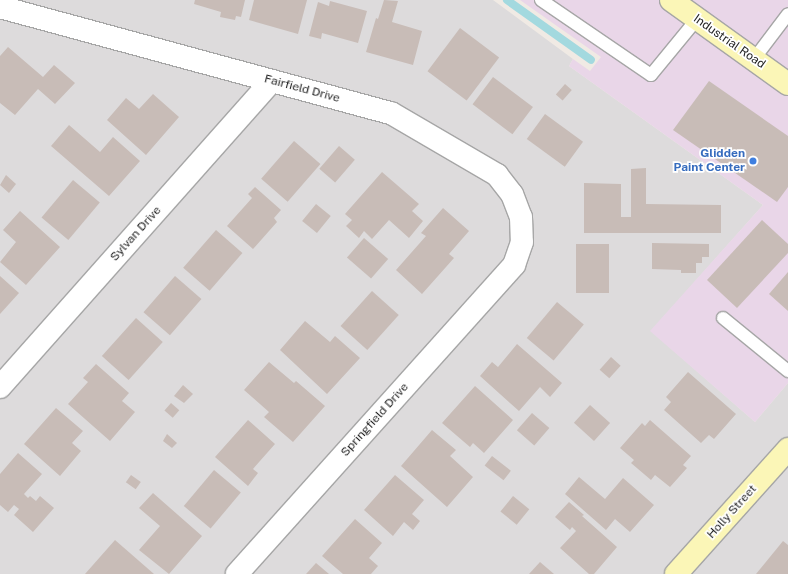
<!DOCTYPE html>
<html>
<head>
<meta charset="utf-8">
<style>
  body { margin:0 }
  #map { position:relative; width:788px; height:574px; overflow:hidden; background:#f0eae4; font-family:"Public Sans",sans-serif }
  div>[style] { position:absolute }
  .residential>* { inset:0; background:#dddbdc }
  .industrial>* { inset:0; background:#e9d6e8 }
  .stream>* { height:8px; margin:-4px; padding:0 4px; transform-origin:4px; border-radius:4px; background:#a3d9df }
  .building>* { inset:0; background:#c8bcb7; transform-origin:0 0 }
  .roads { filter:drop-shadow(1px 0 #a6a6a6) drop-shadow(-1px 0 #a6a6a6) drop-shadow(0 1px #a6a6a6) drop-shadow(0 -1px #a6a6a6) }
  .lane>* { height:12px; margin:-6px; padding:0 6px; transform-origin:6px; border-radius:6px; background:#fff }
  .street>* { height:22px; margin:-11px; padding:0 11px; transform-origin:11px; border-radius:11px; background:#fff }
  .secondary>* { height:22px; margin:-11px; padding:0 11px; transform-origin:11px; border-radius:11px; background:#fbf6b7 }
  .dots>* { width:11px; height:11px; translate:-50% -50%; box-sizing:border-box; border:2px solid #fff; border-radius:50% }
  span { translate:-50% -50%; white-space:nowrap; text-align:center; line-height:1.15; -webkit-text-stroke:3.5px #fff; paint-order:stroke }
  .street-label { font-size:12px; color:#1f1f1f }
  .shop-label { font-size:12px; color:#366cbe; font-weight:700 }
  .right { translate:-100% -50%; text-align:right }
</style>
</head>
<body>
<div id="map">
  <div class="residential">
    <i style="clip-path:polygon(0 0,493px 0,573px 59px,569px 66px,763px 205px,651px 331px,755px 422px,788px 383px,788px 574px,0 574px)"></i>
  </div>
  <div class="industrial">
    <i style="clip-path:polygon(520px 0,788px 0,788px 383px,755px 422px,650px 331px,763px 205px,569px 66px,573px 59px,590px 71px,601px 57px)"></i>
  </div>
  <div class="stream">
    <i style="left:507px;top:0;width:103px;rotate:35.5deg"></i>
  </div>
  <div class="building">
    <i style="clip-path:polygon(195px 0,245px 0,241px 17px,236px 16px,235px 20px,220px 17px,221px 12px,194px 4px)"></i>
    <i style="clip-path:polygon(254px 0,307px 0,298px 34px,249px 20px)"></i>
    <i style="clip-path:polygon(384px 0,398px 1px,392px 22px,422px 31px,413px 65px,366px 52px,376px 18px,378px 19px)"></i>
    <i style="clip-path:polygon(330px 1px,367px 11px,358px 43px,322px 33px,321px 39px,309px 36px,318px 2px,329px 6px)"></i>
    <i style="left:460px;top:28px;width:49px;height:54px;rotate:37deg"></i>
    <i style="clip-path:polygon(8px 47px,43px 77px,54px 65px,75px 83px,55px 104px,38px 89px,15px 115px,0 103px,0 56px)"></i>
    <i style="left:493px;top:77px;width:50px;height:34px;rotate:37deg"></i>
    <i style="clip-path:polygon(709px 81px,788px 136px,788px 187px,777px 202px,673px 130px)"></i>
    <i style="left:565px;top:84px;width:9px;height:14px;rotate:41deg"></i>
    <i style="clip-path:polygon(153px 94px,179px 117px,146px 155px,107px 120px,126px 98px,139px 109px)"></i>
    <i style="left:545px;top:114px;width:47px;height:31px;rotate:36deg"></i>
    <i style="clip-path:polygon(69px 125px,100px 152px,113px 137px,140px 161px,109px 196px,51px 146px)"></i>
    <i style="left:294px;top:141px;width:35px;height:50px;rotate:41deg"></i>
    <i style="left:339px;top:146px;width:21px;height:30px;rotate:41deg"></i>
    <i style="clip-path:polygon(646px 168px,646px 204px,721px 205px,721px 233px,584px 233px,584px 183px,621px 184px,621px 217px,631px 217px,631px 169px)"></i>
    <i style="clip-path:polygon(382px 172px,419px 204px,412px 211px,423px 221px,409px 238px,389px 220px,372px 239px,364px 231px,359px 238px,346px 226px,352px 220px,345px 214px)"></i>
    <i style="clip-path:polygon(6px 175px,16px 184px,9px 193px,0 185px)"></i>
    <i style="left:73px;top:180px;width:35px;height:49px;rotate:40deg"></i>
    <i style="clip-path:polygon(255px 187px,281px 210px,274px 218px,277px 222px,253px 249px,227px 226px,252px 198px,248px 194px)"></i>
    <i style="left:316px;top:204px;width:19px;height:22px;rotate:39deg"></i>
    <i style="clip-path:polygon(443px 208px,469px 231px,449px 254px,454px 258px,422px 294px,396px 270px,426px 236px,421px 233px)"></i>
    <i style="clip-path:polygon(20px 211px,60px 247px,26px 285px,0 262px,16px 242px,3px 230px)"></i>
    <i style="clip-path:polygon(762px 220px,788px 244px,788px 253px,737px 308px,707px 280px)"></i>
    <i style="left:216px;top:230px;width:35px;height:50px;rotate:41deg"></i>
    <i style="left:364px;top:238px;width:32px;height:26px;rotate:41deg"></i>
    <i style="clip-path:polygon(652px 243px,709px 244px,709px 257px,702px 257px,702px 263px,696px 263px,696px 273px,681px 273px,681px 270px,652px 269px)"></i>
    <i style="left:576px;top:244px;width:33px;height:49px"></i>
    <i style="clip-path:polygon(788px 272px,788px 311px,769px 294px)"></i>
    <i style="clip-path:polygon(0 276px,19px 293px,0 314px)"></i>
    <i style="left:175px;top:276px;width:35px;height:48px;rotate:41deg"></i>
    <i style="left:372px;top:291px;width:36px;height:47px;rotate:42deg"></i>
    <i style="left:557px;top:302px;width:35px;height:47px;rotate:40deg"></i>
    <i style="left:136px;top:318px;width:36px;height:51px;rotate:42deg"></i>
    <i style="clip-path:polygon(305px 321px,330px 342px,335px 336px,360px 358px,327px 394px,280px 350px)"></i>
    <i style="clip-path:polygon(517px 344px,562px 383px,550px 397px,540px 387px,519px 411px,480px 376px,492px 362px,498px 367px)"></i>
    <i style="left:611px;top:357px;width:13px;height:17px;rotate:42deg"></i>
    <i style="clip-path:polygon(269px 362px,294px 383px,296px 381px,325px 406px,293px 442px,264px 417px,269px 412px,244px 390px)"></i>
    <i style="clip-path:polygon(96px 364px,129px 393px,122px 401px,135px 412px,110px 441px,68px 404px,88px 382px,83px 378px)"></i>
    <i style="clip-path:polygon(688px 372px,736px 414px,714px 439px,709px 435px,701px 443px,664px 410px,671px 402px,666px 397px)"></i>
    <i style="clip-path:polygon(183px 385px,193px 394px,184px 403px,174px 396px)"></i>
    <i style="clip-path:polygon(475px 386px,513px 420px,484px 453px,473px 443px,470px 447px,442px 423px)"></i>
    <i style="left:171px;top:403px;width:11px;height:10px;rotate:41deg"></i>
    <i style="left:590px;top:405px;width:27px;height:24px;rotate:42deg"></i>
    <i style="clip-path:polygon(56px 408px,83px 431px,72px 443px,81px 451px,60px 476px,24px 444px)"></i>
    <i style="left:532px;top:413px;width:23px;height:23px;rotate:41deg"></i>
    <i style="clip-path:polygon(248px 420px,275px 444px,253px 469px,258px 473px,248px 486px,215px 457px)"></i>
    <i style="clip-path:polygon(650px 420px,691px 456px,683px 465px,687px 468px,670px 487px,655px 475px,651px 480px,631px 463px,634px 460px,620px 448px,642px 423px,645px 426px)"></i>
    <i style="clip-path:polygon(432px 430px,456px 450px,450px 456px,473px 477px,447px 507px,401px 466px)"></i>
    <i style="clip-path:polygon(167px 434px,177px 443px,172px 448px,163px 441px)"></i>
    <i style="clip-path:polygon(18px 453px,42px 474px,24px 494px,28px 498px,30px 496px,36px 501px,40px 496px,54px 508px,33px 532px,14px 515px,19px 509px,14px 505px,8px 512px,0 505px,0 474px)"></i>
    <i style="left:492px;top:456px;width:24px;height:12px;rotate:38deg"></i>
    <i style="left:214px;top:470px;width:35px;height:47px;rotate:40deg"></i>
    <i style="left:131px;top:475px;width:12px;height:9px;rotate:35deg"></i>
    <i style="clip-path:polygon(395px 475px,424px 500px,412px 514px,420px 521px,413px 530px,404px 522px,393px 536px,364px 510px)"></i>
    <i style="clip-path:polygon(579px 477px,605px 499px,623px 478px,654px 505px,630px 532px,615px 519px,606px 530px,565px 494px)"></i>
    <i style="clip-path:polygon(153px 493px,202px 536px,169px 574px,139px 550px,160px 526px,139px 508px)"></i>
    <i style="left:513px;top:496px;width:21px;height:20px;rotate:39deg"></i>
    <i style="clip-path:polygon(569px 502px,584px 515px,582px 516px,617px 547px,594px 574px,589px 574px,560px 548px,576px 531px,572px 527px,570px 530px,555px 517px)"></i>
    <i style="clip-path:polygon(355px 519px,382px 543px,369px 558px,378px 566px,371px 574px,343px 574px,322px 556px)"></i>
    <i style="clip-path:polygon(115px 540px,154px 574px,85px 574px)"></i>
    <i style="clip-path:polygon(783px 541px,788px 545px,788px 574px,756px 574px)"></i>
    <i style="clip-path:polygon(540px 562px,554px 574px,529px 574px)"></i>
    <i style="clip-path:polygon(316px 563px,329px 574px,306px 574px)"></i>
  </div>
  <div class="roads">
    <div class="lane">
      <i style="left:541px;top:0;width:133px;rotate:34.3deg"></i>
      <i style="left:651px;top:75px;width:72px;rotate:-50.6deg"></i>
      <i style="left:754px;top:59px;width:56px;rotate:-52.9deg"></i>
      <i style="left:723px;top:318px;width:84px;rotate:39.2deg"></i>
    </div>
    <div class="street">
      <i style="left:0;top:7px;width:405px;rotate:15.2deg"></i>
      <i style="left:391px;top:113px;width:123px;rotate:30.3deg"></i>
      <i style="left:497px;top:175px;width:24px;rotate:52deg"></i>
      <i style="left:512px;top:194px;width:25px;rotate:69deg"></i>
      <i style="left:521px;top:217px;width:25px;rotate:88deg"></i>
      <i style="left:522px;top:242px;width:24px;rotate:109deg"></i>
      <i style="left:514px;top:265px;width:415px;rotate:131.9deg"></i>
      <i style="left:0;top:387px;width:409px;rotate:-48.4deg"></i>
    </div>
    <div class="secondary">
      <i style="left:671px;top:0;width:144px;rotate:35.7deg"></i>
      <i style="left:676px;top:574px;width:168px;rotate:-48.1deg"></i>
    </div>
  </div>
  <div class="dots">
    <i style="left:753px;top:161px;background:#3f7fe0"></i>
  </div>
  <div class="street-label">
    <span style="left:729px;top:42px;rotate:35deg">Industrial Road</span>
    <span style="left:302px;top:89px;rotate:15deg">Fairfield Drive</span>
    <span style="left:136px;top:234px;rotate:-48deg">Sylvan Drive</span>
    <span style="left:375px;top:420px;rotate:-48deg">Springfield Drive</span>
    <span style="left:732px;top:512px;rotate:-48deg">Holly Street</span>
  </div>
  <div class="shop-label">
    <span class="right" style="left:745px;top:161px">Glidden<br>Paint Center</span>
  </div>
</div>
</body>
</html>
